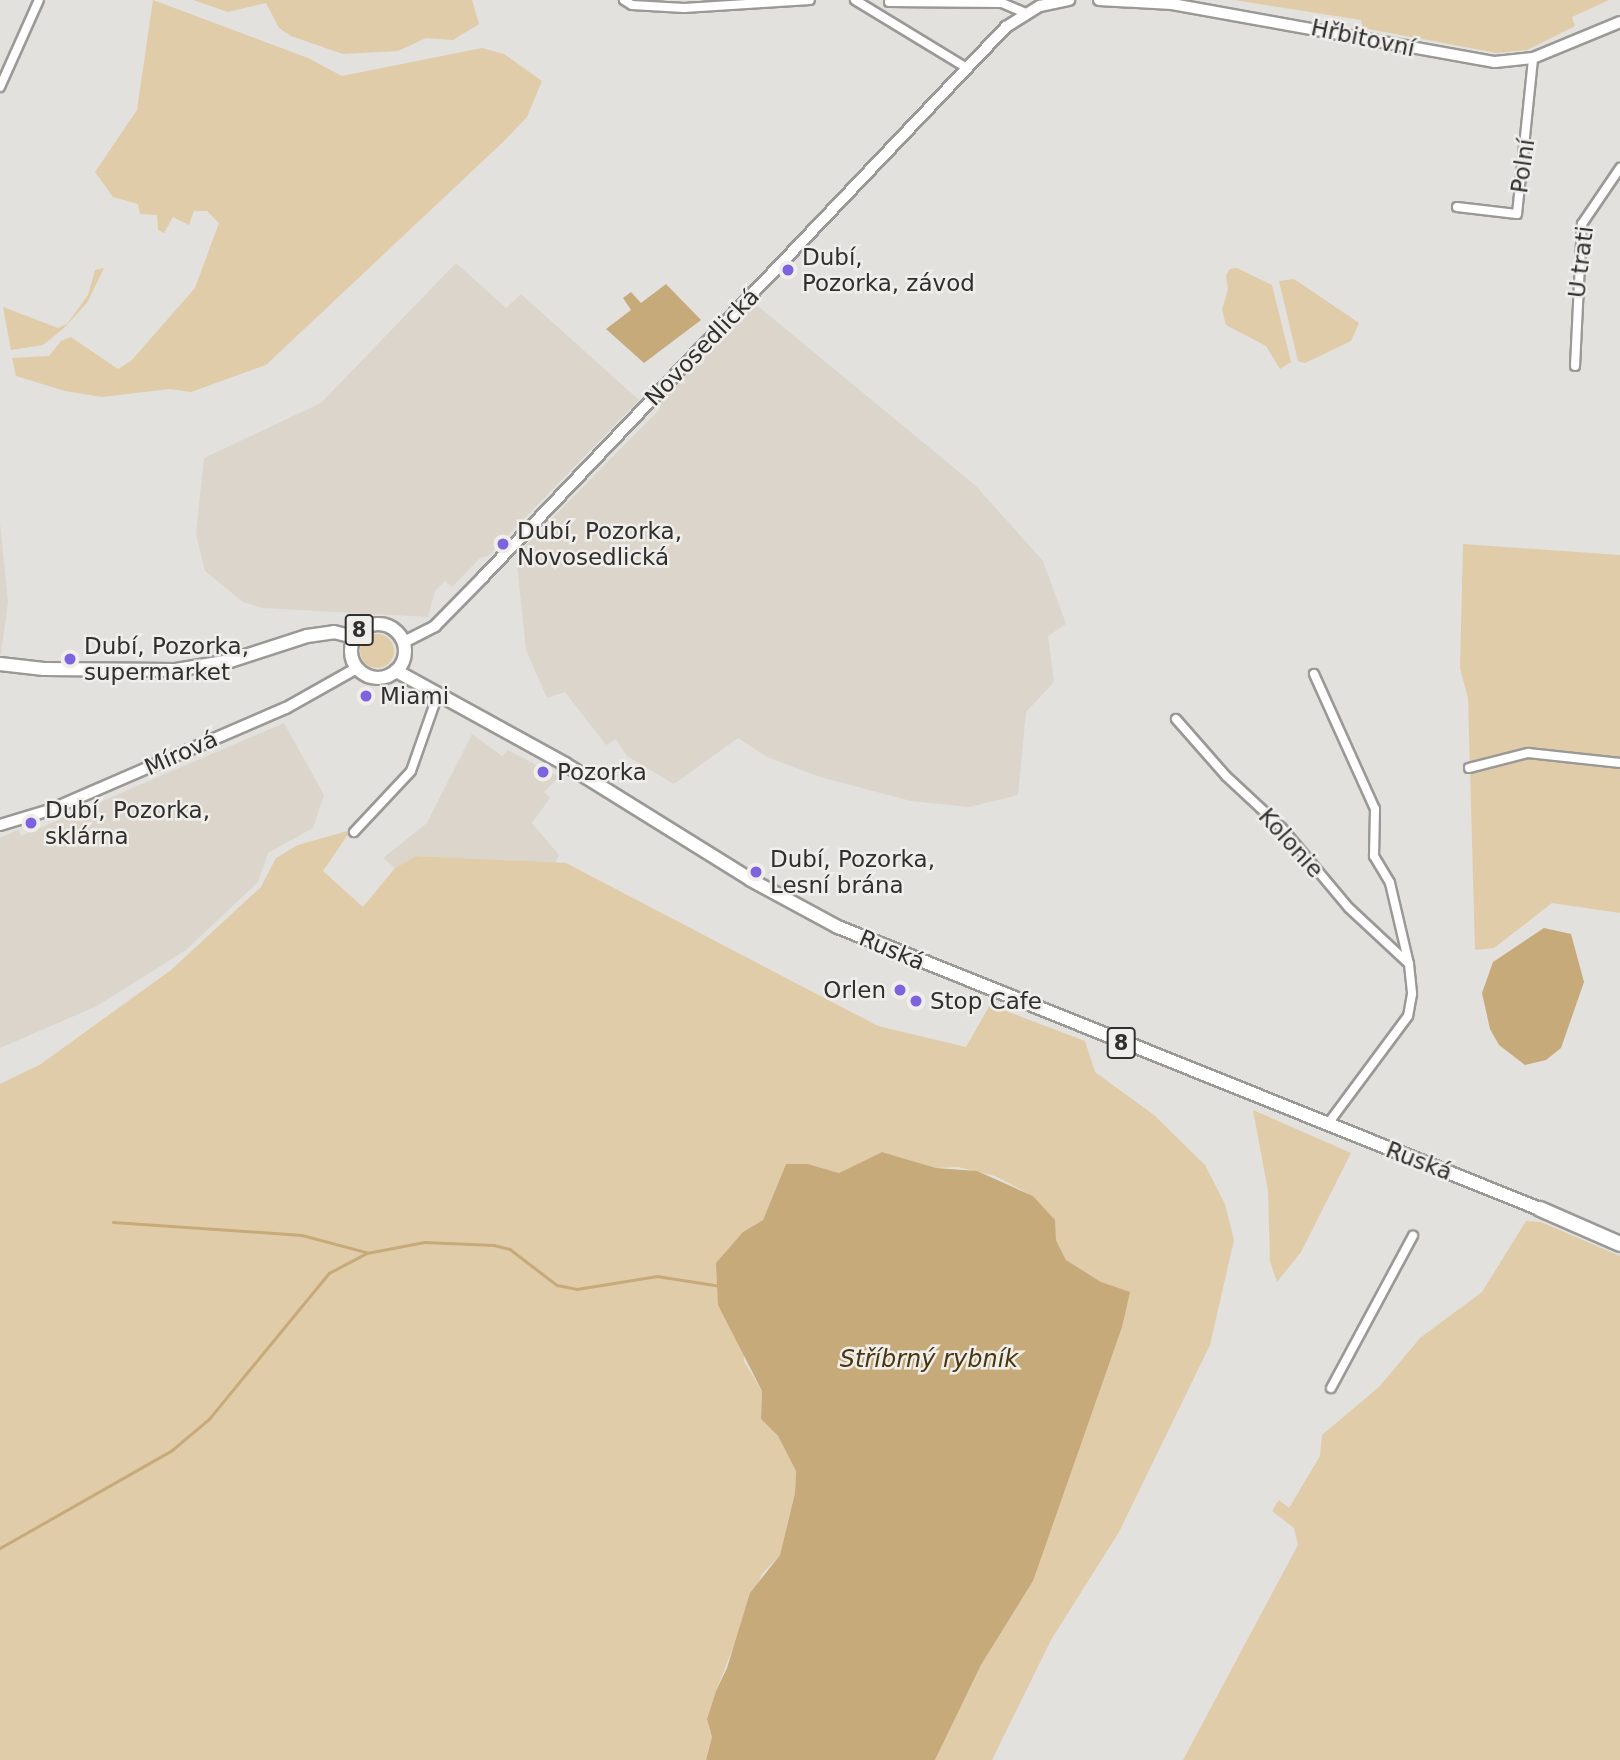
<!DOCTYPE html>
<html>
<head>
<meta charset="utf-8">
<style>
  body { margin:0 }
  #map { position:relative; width:1620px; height:1760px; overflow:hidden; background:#e2e1dd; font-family:"DejaVu Sans",sans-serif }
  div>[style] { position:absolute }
  .built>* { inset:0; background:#dbd5cb }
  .green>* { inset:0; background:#e1cca9 }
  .round { border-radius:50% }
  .water>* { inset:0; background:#c7aa7a }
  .stream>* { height:2.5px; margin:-1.25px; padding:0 1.25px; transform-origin:1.25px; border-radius:1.25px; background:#c7aa7a }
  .roads { filter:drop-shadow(2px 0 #9b9996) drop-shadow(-2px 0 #9b9996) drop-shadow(0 2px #9b9996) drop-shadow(0 -2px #9b9996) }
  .street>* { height:8px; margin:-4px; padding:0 4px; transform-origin:4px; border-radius:4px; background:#fff }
  .secondary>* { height:10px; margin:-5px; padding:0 5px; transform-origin:5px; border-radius:5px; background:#fff }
  .primary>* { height:12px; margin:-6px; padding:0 6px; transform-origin:6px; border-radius:6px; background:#fff }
  .primary>.ring { margin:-6px; padding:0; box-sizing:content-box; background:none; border:12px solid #fff; border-radius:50% }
  .highway>* { height:14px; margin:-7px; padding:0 7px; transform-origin:7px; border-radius:7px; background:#fff }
  .dots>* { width:19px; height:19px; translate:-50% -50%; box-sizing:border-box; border:4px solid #f0eeeb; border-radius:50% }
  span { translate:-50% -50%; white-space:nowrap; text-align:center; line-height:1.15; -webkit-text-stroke:5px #f0eeeb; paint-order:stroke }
  .shield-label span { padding:2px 5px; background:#f0eeeb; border:2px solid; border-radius:5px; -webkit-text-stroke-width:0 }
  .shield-label { font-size:21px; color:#302f2e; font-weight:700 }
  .street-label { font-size:23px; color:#302f2e }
  .poi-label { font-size:23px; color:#302f2e }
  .left { translate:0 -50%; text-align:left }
  .right { translate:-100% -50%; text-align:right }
  .water-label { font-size:24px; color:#4a360e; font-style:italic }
</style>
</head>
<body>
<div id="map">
  <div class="built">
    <i style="clip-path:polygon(456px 263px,506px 308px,521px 294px,639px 400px,488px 556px,480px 558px,452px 587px,445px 581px,435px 591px,428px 617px,263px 608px,243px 602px,205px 571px,196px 534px,204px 458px,321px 403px)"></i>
    <i style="clip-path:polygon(754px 303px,976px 486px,1043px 561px,1066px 624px,1048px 636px,1054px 682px,1026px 712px,1018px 795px,969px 807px,911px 801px,820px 777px,767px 757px,738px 738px,674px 784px,627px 756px,616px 739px,606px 745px,565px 692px,547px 698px,526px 650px,516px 555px,659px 410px,663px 398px,694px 366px,703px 364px,706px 354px)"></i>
    <i style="clip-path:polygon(0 523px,8px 602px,1px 654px,0 654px)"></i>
    <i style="clip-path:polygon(284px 723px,324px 795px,313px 828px,268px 853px,258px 882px,186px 950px,97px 1006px,0 1048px,0 838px,18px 830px,21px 836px)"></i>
    <i style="clip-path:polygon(472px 734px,502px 756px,508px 750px,559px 777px,544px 792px,550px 798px,532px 823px,559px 855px,555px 863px,416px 856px,395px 868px,383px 858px,427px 823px)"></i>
  </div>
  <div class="green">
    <i style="clip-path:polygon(153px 0,308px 58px,342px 76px,482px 48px,504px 54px,542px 81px,527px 117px,503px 142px,266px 365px,191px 392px,170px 389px,102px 397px,65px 391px,16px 376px,12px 358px,49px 356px,61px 341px,71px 337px,118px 369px,131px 361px,195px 288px,219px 223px,207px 211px,194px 211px,189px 225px,173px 217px,164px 233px,158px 230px,157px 215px,140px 214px,138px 204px,113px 197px,95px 172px,137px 110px)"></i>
    <i style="clip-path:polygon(193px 0,472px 0,479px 24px,453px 40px,426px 38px,398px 51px,343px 54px,291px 36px,279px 28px,266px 3px,228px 12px)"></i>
    <i style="clip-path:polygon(1234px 0,1609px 0,1572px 17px,1575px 26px,1527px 50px,1497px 53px,1363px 28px,1361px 20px)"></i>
    <i style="clip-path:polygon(104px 268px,87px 303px,63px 329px,43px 345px,11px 350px,3px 307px,58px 328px,67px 324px,88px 295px,95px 270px)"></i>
    <i style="clip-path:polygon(1237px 268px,1272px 285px,1291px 362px,1280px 369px,1266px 346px,1226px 325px,1222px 310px,1228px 289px,1226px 275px,1230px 269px)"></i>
    <i style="clip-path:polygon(1294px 279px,1359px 323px,1351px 341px,1305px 363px,1298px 361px,1279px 281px)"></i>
    <i style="clip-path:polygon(1463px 544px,1620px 555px,1620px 913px,1552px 903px,1494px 948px,1475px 950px,1468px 698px,1460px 668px)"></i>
    <i class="round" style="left:360px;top:634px;width:34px;height:34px"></i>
    <i style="clip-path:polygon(351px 830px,323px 871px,363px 907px,395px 868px,416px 856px,566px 863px,878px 1026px,966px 1047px,990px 1005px,1085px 1041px,1095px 1072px,1154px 1115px,1205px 1165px,1225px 1204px,1234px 1240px,1210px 1345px,1119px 1532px,1051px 1640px,992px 1760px,935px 1760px,981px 1665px,1033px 1581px,1101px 1282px,1066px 1260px,1056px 1240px,1054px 1220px,1033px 1196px,995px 1176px,958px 1167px,936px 1168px,882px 1152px,839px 1173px,808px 1164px,786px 1164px,763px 1220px,743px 1232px,744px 1361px,762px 1391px,761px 1419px,778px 1436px,796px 1471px,795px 1493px,780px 1555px,762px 1574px,716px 1691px,707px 1719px,712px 1737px,706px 1760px,0 1760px,0 1084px,41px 1064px,171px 970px,261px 887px,276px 858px,298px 845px)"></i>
    <i style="clip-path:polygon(1253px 1110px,1351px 1153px,1301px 1252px,1277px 1282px,1270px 1261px,1268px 1191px)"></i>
    <i style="clip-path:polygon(1526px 1221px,1541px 1222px,1620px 1256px,1620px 1760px,1183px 1760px,1298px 1545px,1294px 1528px,1272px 1511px,1279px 1500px,1289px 1508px,1320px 1456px,1322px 1435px,1379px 1387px,1420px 1338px,1482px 1292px)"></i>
  </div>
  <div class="water">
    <i style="clip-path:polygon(666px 284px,701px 320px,644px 363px,606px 329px,631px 310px,623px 298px,631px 292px,641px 303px)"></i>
    <i style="clip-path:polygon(1544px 928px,1571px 934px,1584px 982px,1561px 1048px,1546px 1060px,1525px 1065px,1499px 1045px,1490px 1029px,1482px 993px,1493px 962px)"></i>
    <i style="clip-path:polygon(882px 1152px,936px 1168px,977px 1171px,1033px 1196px,1055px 1220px,1056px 1240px,1066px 1260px,1101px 1282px,1130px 1292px,1122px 1327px,1033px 1581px,981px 1665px,935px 1760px,706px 1760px,712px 1737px,707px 1719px,716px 1691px,727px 1668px,750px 1593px,780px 1555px,795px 1493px,796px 1471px,778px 1436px,761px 1419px,762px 1391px,718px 1305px,716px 1263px,743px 1232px,763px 1220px,786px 1164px,808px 1164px,839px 1173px)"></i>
  </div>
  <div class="stream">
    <i style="left:113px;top:1222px;width:189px;rotate:3.9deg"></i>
    <i style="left:302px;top:1235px;width:66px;rotate:14.9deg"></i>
    <i style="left:0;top:1548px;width:197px;rotate:-29.6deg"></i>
    <i style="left:171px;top:1451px;width:50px;rotate:-40.1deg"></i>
    <i style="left:209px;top:1419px;width:189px;rotate:-50.6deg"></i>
    <i style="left:329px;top:1273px;width:43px;rotate:-27.8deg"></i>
    <i style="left:367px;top:1253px;width:58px;rotate:-10.9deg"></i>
    <i style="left:424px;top:1242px;width:70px;rotate:2.5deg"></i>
    <i style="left:494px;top:1245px;width:16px;rotate:14deg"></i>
    <i style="left:510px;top:1249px;width:59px;rotate:37.5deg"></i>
    <i style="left:557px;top:1285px;width:20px;rotate:11deg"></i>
    <i style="left:577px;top:1289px;width:81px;rotate:-9.2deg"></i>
    <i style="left:657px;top:1276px;width:64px;rotate:9deg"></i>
  </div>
  <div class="roads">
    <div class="street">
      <i style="left:624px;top:0;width:9px;rotate:32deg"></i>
      <i style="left:632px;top:5px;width:52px;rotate:3.3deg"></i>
      <i style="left:684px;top:8px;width:126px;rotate:-3.6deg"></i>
      <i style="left:855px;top:0;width:131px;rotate:31.3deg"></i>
      <i style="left:889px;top:2px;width:113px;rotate:0.5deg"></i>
      <i style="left:1002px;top:3px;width:25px;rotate:23deg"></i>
      <i style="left:0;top:87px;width:95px;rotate:-65.9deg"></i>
      <i style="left:1457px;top:207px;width:60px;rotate:6.7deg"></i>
      <i style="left:1517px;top:214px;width:157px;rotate:-84.1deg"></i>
      <i style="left:1575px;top:366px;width:142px;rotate:-87.2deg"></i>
      <i style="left:1582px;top:224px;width:68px;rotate:-55.8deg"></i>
      <i style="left:1314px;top:674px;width:148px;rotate:65.7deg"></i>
      <i style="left:1375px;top:809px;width:47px;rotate:91.2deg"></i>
      <i style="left:1374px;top:856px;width:31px;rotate:59deg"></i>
      <i style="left:1390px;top:883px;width:83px;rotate:76.8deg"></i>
      <i style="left:1176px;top:719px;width:76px;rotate:48.7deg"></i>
      <i style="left:1226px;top:776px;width:76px;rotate:42.9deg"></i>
      <i style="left:1282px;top:828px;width:104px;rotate:50.1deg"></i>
      <i style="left:1349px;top:908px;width:82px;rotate:43deg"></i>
      <i style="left:1409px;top:964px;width:30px;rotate:84deg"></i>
      <i style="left:1412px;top:994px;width:22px;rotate:100deg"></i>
      <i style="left:1408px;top:1016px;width:136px;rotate:126.6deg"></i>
      <i style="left:1469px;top:768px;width:61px;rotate:-14.3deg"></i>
      <i style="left:1528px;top:753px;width:93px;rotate:6.2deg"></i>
      <i style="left:354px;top:832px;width:83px;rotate:-46.9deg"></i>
      <i style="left:411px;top:771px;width:78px;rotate:-70.6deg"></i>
      <i style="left:1331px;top:1388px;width:173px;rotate:-61.7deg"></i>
    </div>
    <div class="secondary">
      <i style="left:1099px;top:0;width:73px;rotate:3.1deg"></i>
      <i style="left:1172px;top:4px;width:328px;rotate:10.2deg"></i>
      <i style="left:1495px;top:62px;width:38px;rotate:-6deg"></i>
      <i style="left:1533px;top:58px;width:94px;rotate:-22.5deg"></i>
      <i style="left:404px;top:642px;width:35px;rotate:-27deg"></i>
      <i style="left:435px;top:626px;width:69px;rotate:-45.6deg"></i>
      <i style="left:483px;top:577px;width:759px;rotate:-46.44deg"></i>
      <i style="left:1006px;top:27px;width:40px;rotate:-32deg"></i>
      <i style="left:1040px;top:6px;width:30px;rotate:-12deg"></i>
      <i style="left:0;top:825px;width:52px;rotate:-16.7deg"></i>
      <i style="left:50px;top:810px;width:257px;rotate:-23.4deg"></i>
      <i style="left:286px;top:708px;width:81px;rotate:-29.4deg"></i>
    </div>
    <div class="primary">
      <i class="ring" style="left:351px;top:624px;width:42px;height:42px"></i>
      <i style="left:0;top:664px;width:44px;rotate:6.5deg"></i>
      <i style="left:44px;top:669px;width:132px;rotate:0.4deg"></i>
      <i style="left:176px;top:670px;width:55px;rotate:-9.5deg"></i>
      <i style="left:230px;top:661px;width:81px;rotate:-18deg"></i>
      <i style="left:307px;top:636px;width:27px;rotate:-8deg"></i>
      <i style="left:334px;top:632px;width:21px;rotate:14deg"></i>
      <i style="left:396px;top:671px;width:193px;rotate:28.8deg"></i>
      <i style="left:565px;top:764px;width:219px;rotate:31.9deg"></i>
      <i style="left:751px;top:880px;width:99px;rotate:28.4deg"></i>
      <i style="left:838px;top:927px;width:757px;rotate:21.89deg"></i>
    </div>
    <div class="highway">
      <i style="left:1540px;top:1209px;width:87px;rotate:23.6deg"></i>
    </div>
  </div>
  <div class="dots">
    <i style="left:788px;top:270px;background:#7e63de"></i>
    <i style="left:503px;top:544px;background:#7e63de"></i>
    <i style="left:70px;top:659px;background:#7e63de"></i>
    <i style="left:366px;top:696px;background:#7e63de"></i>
    <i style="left:543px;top:772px;background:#7e63de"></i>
    <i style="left:31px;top:823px;background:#7e63de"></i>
    <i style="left:756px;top:872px;background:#7e63de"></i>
    <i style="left:900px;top:990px;background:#7e63de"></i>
    <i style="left:916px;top:1001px;background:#7e63de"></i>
  </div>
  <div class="shield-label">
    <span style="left:359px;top:630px">8</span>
    <span style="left:1121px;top:1043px">8</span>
  </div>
  <div class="street-label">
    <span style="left:1363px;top:38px;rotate:12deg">Hřbitovní</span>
    <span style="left:1523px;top:166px;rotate:-82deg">Polní</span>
    <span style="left:1581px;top:262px;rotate:-83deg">U trati</span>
    <span style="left:702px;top:347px;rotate:-46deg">Novosedlická</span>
    <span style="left:181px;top:753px;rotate:-24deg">Mírová</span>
    <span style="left:1291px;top:843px;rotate:48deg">Kolonie</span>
    <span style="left:892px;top:950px;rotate:23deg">Ruská</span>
    <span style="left:1419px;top:1161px;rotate:21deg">Ruská</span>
  </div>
  <div class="poi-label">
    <span class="left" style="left:802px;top:270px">Dubí,<br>Pozorka, závod</span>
    <span class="left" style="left:517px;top:544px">Dubí, Pozorka,<br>Novosedlická</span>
    <span class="left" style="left:84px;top:659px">Dubí, Pozorka,<br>supermarket</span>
    <span class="left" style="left:380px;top:696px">Miami</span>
    <span class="left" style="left:557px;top:772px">Pozorka</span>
    <span class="left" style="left:45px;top:823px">Dubí, Pozorka,<br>sklárna</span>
    <span class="left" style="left:770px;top:872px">Dubí, Pozorka,<br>Lesní brána</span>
    <span class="right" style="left:886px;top:990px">Orlen</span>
    <span class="left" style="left:930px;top:1001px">Stop Cafe</span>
  </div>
  <div class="water-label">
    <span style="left:929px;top:1360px">Stříbrný rybník</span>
  </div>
</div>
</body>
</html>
